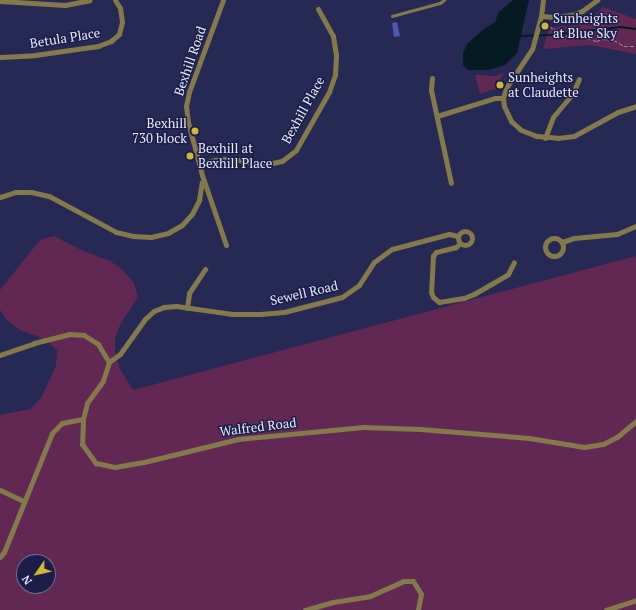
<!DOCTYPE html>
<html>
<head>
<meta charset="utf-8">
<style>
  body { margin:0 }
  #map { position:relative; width:636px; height:610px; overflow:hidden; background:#252954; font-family:"PT Serif",serif }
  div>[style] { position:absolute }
  .green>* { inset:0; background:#612854 }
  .water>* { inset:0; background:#061b21 }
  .stream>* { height:2px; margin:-1px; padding:0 1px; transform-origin:1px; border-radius:1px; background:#061b21 }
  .building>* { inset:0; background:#4f55b2 }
  .path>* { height:1px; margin-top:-0.5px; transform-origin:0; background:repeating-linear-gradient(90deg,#868aa8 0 4px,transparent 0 6px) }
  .lane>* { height:2.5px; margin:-1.25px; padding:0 1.25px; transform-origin:1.25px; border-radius:1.25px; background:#83794a }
  .street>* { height:5px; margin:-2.5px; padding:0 2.5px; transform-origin:2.5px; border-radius:2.5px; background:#83794a }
  .street>.ring { margin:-2.5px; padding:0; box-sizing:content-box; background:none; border:5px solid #83794a; border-radius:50% }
  .dots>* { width:11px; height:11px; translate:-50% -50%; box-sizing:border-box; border:2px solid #1c1e49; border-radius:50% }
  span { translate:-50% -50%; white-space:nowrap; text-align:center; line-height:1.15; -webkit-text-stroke:3px #1c1e49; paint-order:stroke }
  .poi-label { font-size:13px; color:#e6eafb }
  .left { translate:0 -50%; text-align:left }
  .right { translate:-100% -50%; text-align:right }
  .street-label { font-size:13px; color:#e6eafb }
  .north { position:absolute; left:16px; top:554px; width:40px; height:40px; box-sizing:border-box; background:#1c1e49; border:1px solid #6d7090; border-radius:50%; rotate:236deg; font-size:11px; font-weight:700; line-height:16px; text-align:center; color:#e6eafb }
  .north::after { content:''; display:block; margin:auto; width:14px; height:18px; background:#d1b736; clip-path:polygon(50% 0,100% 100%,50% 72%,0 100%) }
</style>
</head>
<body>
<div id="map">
  <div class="green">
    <i style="clip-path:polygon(603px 7px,636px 19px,636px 54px,590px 45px,543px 49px,548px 31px,554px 27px,577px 25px,594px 16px)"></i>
    <i style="clip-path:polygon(504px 73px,497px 88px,480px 94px,475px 75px,495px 76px)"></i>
    <i style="clip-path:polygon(evenodd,54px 236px,81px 250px,110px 261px,122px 269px,134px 283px,138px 297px,121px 323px,115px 338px,115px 353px,120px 369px,133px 390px,636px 256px,636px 610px,0 610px,0 415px,30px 409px,41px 398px,56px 366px,57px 350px,46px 340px,20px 330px,7px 320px,0 310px,0 290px,40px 240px,54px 236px,24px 562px,48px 562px,48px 586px,24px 586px,24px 562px)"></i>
  </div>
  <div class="water">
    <i style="clip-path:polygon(513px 0,529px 0,517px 53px,505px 65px,488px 70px,468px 70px,463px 65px,463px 53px,467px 44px,484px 29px,495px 22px,498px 13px)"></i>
  </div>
  <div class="stream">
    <i style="left:521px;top:36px;width:30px;rotate:-2deg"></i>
    <i style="left:551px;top:35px;width:70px;rotate:-6.5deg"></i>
    <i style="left:621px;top:27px;width:15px;rotate:8deg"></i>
  </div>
  <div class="building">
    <i style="clip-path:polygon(397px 22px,400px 36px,394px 37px,392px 23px)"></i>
  </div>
  <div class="path">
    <i style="left:544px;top:23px;width:26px;rotate:31deg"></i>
    <i style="left:566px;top:36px;width:21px;rotate:5deg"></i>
    <i style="left:587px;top:38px;width:9px;rotate:18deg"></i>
    <i style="left:596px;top:41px;width:8px;rotate:-14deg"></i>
    <i style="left:604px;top:39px;width:10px;rotate:6deg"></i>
    <i style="left:614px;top:40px;width:12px;rotate:31deg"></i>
    <i style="left:624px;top:46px;width:12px"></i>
  </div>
  <div class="lane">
    <i style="left:392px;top:16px;width:50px;rotate:-15.2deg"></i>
    <i style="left:440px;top:3px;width:5px;rotate:-37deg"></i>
  </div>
  <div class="street">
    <i style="left:223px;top:0;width:98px;rotate:110.3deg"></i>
    <i style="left:189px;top:92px;width:14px;rotate:102deg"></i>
    <i style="left:186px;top:106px;width:16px;rotate:83deg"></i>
    <i style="left:188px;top:122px;width:55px;rotate:75.2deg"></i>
    <i style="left:202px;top:175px;width:74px;rotate:71.1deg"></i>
    <i style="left:543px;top:0;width:16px;rotate:97deg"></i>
    <i style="left:541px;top:16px;width:34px;rotate:105deg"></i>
    <i style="left:532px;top:49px;width:47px;rotate:123.7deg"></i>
    <i style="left:506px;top:88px;width:10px;rotate:107deg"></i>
    <i style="left:503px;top:98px;width:8px;rotate:83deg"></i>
    <i style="left:504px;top:106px;width:17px;rotate:65deg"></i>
    <i style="left:511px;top:121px;width:13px;rotate:42deg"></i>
    <i style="left:521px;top:130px;width:17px;rotate:21deg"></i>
    <i style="left:537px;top:136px;width:21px;rotate:5deg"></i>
    <i style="left:558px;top:138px;width:16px;rotate:-7deg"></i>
    <i style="left:574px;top:136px;width:50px;rotate:-28.6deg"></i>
    <i style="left:618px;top:112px;width:19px;rotate:-18deg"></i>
    <i style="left:0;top:1px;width:65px;rotate:3.5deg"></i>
    <i style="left:65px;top:5px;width:25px;rotate:-11deg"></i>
    <i style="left:541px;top:16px;width:13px;rotate:4deg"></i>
    <i style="left:554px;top:17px;width:17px;rotate:-7deg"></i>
    <i style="left:571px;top:15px;width:12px;rotate:-20deg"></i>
    <i style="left:582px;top:11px;width:19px;rotate:-36deg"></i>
    <i style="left:0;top:57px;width:35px;rotate:-3deg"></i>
    <i style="left:35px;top:55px;width:64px;rotate:-8.1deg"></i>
    <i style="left:98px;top:46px;width:14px;rotate:-21deg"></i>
    <i style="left:111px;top:41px;width:11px;rotate:-41deg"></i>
    <i style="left:119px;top:34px;width:12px;rotate:-76deg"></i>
    <i style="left:122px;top:22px;width:14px;rotate:-98deg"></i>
    <i style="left:120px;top:8px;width:9px;rotate:-122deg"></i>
    <i style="left:432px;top:78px;width:12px;rotate:95deg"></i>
    <i style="left:431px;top:90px;width:95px;rotate:77.9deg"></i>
    <i style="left:437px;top:116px;width:61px;rotate:-17.2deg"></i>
    <i style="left:495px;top:98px;width:8px"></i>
    <i style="left:545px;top:138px;width:22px;rotate:-69deg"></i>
    <i style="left:553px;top:117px;width:31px;rotate:-50deg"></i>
    <i style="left:573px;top:93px;width:15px;rotate:-67deg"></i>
    <i style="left:199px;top:164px;width:21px;rotate:-14deg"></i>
    <i style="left:219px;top:159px;width:15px"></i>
    <i style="left:234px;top:159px;width:30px;rotate:12deg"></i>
    <i style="left:263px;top:165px;width:19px;rotate:-12deg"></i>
    <i style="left:282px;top:161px;width:18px;rotate:-38deg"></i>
    <i style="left:296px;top:150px;width:67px;rotate:-60.4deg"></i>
    <i style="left:329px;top:92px;width:18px;rotate:-71deg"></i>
    <i style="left:335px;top:75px;width:20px;rotate:-87deg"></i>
    <i style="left:336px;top:55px;width:19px;rotate:-99deg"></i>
    <i style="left:333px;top:36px;width:31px;rotate:-119deg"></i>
    <i style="left:0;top:197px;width:16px;rotate:-18deg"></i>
    <i style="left:15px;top:192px;width:16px"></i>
    <i style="left:31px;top:192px;width:18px;rotate:13deg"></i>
    <i style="left:49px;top:196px;width:76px;rotate:28.2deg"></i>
    <i style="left:116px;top:232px;width:17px;rotate:13deg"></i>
    <i style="left:133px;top:236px;width:18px;rotate:3deg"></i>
    <i style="left:151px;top:237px;width:17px;rotate:-13deg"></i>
    <i style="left:168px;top:233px;width:16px;rotate:-30deg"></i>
    <i style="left:182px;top:225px;width:15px;rotate:-48deg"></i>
    <i style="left:192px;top:214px;width:16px;rotate:-63deg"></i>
    <i style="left:199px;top:200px;width:18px;rotate:-81deg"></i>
    <i class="ring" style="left:458px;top:231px;width:9px;height:9px"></i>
    <i class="ring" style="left:545px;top:238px;width:13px;height:13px"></i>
    <i style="left:562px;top:242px;width:13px;rotate:-18deg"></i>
    <i style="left:574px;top:238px;width:43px;rotate:-5.3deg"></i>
    <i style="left:617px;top:234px;width:21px;rotate:-23deg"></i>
    <i style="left:460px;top:243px;width:6px;rotate:135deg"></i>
    <i style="left:456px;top:247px;width:21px;rotate:166deg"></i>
    <i style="left:436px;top:252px;width:5px;rotate:127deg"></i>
    <i style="left:433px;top:256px;width:36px;rotate:93deg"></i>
    <i style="left:431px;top:292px;width:5px;rotate:68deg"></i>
    <i style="left:433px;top:297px;width:8px;rotate:40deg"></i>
    <i style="left:439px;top:302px;width:25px;rotate:-9deg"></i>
    <i style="left:464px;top:298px;width:11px;rotate:-22deg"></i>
    <i style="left:474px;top:294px;width:39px;rotate:-30deg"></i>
    <i style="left:508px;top:274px;width:13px;rotate:-63deg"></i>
    <i style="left:187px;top:308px;width:15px;rotate:-82deg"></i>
    <i style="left:189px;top:293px;width:29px;rotate:-56deg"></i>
    <i style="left:0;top:355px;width:36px;rotate:-19deg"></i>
    <i style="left:34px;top:343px;width:36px;rotate:-14deg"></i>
    <i style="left:69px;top:334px;width:15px;rotate:4deg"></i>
    <i style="left:84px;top:335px;width:17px;rotate:33deg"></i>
    <i style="left:98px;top:344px;width:21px;rotate:59deg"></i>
    <i style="left:109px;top:362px;width:20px;rotate:108deg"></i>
    <i style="left:103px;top:381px;width:27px;rotate:126deg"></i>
    <i style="left:87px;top:403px;width:16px;rotate:104deg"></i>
    <i style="left:83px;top:419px;width:25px;rotate:92deg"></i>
    <i style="left:82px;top:444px;width:24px;rotate:54deg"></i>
    <i style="left:96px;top:463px;width:19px;rotate:12deg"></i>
    <i style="left:115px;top:467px;width:29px;rotate:-10deg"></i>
    <i style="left:144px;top:462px;width:97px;rotate:-13.7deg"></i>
    <i style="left:238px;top:439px;width:126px;rotate:-5.5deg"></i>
    <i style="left:363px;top:427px;width:57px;rotate:2deg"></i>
    <i style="left:420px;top:429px;width:109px;rotate:4.7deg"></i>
    <i style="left:529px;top:438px;width:56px;rotate:9.3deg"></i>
    <i style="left:584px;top:447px;width:19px;rotate:-9deg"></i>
    <i style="left:603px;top:444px;width:16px;rotate:-27deg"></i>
    <i style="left:617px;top:437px;width:25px;rotate:-40deg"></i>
    <i style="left:109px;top:362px;width:14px;rotate:-36deg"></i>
    <i style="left:120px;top:354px;width:43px;rotate:-54.5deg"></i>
    <i style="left:145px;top:319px;width:12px;rotate:-42deg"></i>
    <i style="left:154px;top:311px;width:11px;rotate:-22deg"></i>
    <i style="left:164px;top:307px;width:12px;rotate:-5deg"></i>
    <i style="left:176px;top:306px;width:57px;rotate:8.1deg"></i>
    <i style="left:232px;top:314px;width:28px"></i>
    <i style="left:260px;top:314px;width:24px;rotate:-5deg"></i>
    <i style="left:284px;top:312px;width:60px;rotate:-14.5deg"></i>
    <i style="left:342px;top:297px;width:21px;rotate:-35deg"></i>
    <i style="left:359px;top:285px;width:27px;rotate:-57deg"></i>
    <i style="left:374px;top:262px;width:22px;rotate:-36deg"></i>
    <i style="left:392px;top:249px;width:59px;rotate:-14.7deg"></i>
    <i style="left:449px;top:234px;width:9px;rotate:13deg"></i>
    <i style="left:0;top:490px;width:26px;rotate:25deg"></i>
    <i style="left:0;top:557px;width:6px;rotate:-51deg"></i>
    <i style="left:4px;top:552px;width:128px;rotate:-68deg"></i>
    <i style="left:52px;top:433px;width:14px;rotate:-45deg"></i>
    <i style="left:62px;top:423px;width:21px;rotate:-11deg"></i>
    <i style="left:305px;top:610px;width:29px;rotate:-16deg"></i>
    <i style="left:333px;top:602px;width:37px;rotate:-9deg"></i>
    <i style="left:370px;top:596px;width:36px;rotate:-24deg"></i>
    <i style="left:403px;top:581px;width:10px"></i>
    <i style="left:413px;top:581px;width:15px;rotate:58deg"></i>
    <i style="left:421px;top:594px;width:16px;rotate:101deg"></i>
    <i style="left:606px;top:610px;width:32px;rotate:-18deg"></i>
  </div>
  <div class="dots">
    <i style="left:545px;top:26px;background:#d1b736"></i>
    <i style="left:500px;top:85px;background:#d1b736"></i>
    <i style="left:195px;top:131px;background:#d1b736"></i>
    <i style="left:190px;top:156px;background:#d1b736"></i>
  </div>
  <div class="poi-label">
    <span class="left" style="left:553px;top:26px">Sunheights<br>at Blue Sky</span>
    <span class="left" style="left:508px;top:85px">Sunheights<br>at Claudette</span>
    <span class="right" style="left:187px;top:131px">Bexhill<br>730 block</span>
    <span class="left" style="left:198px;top:156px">Bexhill at<br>Bexhill Place</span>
  </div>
  <div class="street-label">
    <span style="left:65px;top:38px;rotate:-9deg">Betula Place</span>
    <span style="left:190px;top:61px;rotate:-71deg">Bexhill Road</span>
    <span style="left:303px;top:110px;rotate:-61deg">Bexhill Place</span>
    <span style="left:304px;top:293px;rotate:-13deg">Sewell Road</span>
    <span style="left:258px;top:427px;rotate:-7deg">Walfred Road</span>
  </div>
  <div class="north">N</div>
</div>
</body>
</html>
